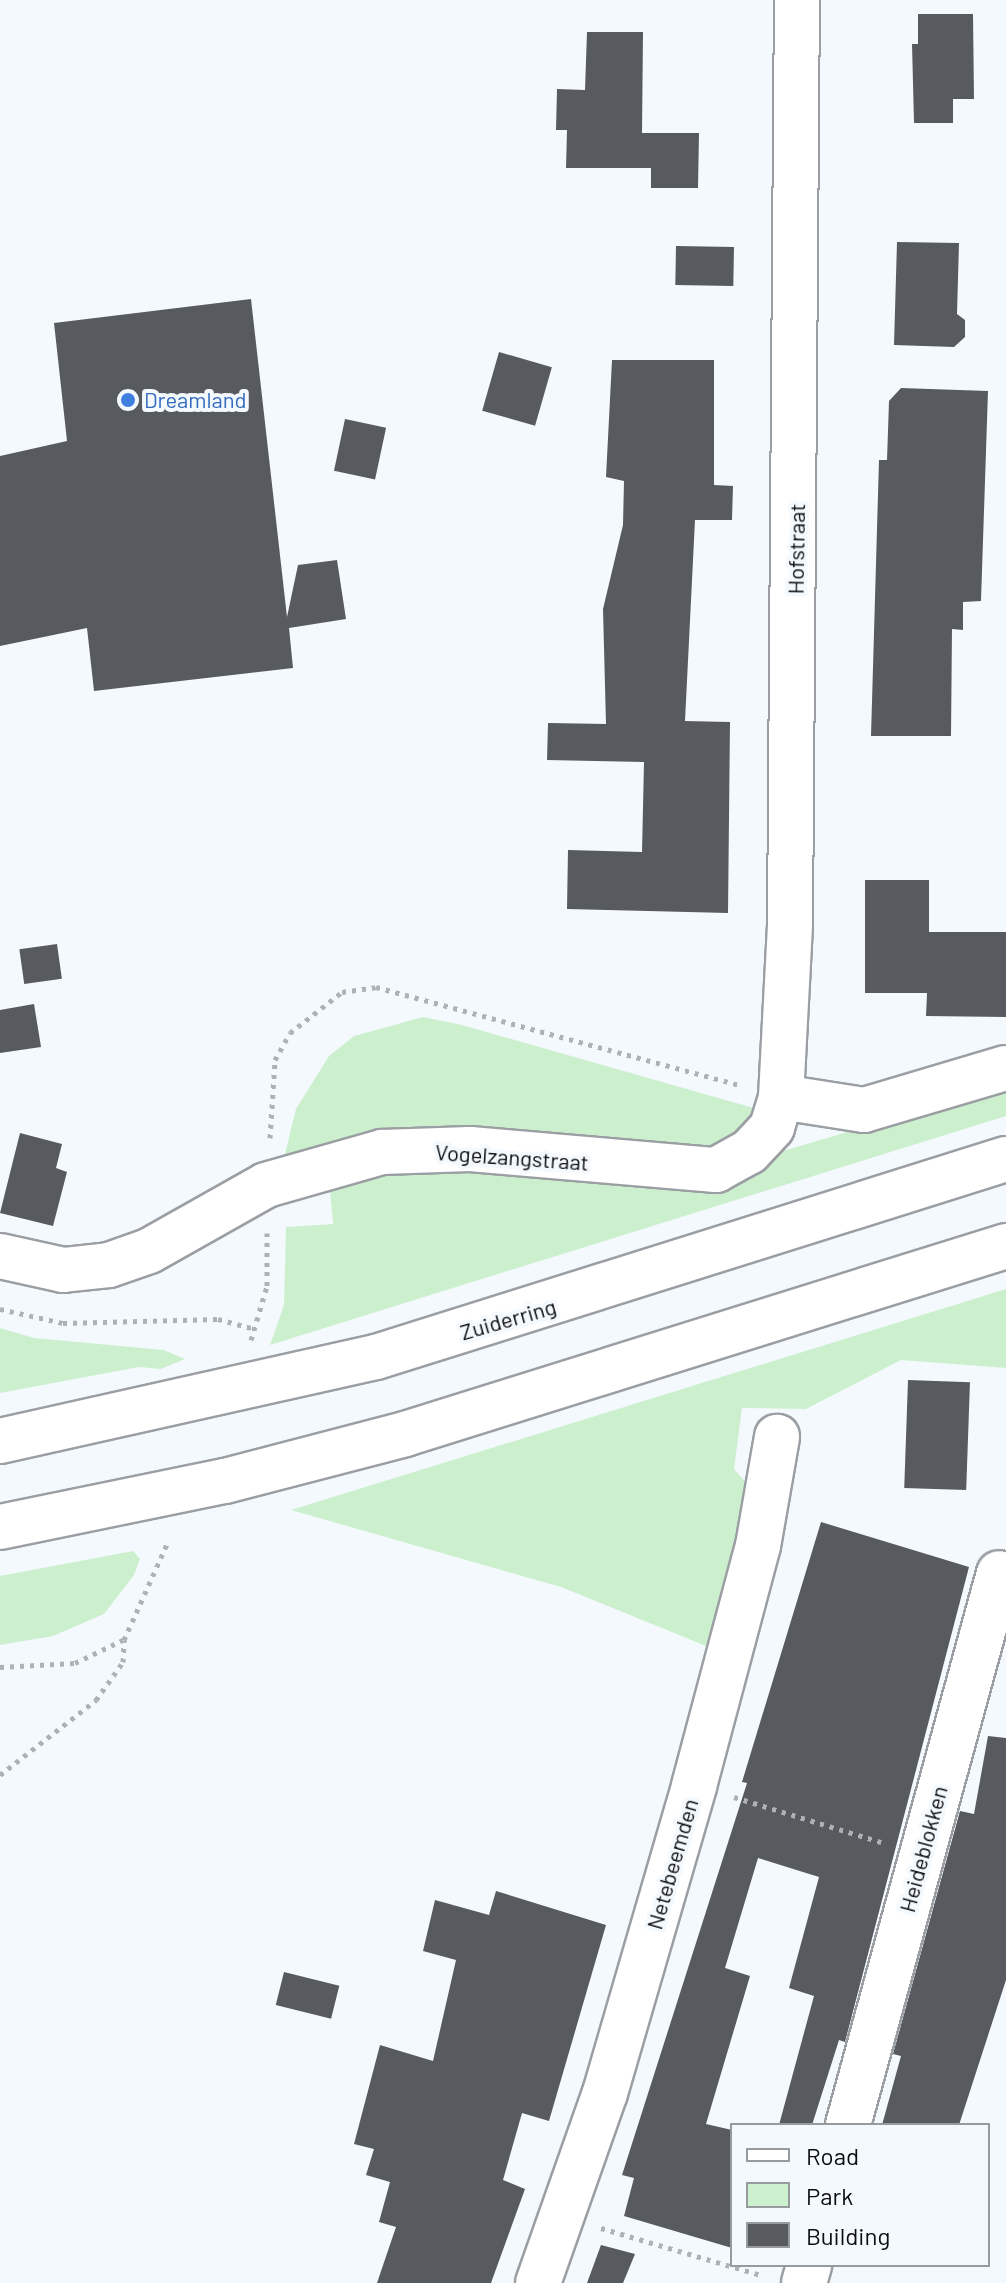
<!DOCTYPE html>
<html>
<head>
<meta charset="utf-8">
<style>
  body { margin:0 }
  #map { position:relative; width:1006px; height:2283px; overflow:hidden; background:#f4f9fe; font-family:Barlow,sans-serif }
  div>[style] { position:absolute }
  .green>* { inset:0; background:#ccf0ce }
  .building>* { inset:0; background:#575b5f; transform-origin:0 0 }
  .path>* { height:5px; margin-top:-2.5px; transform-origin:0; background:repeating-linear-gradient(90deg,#aeb2b6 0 4px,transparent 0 10px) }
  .roads { filter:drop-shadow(2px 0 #9b9fa4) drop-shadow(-2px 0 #9b9fa4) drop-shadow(0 2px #9b9fa4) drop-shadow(0 -2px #9b9fa4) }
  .street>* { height:44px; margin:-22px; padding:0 22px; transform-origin:22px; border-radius:22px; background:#fff }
  .highway>* { height:44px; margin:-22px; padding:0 22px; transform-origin:22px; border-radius:22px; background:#fff }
  .dots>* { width:22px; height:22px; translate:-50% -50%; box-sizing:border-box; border:4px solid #f4f9fe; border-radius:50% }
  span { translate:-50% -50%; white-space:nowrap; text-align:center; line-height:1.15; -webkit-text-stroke:8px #f4f9fe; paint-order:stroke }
  .shop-label { font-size:22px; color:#366cbe }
  .left { translate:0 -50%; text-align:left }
  .street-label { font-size:22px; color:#0b0d0f }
  .legend { position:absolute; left:730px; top:2123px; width:260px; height:144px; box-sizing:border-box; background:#f4f9fe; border:2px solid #979b9e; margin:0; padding:10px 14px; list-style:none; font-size:24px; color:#0b0d0f }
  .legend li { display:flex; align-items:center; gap:16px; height:40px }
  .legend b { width:40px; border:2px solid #979b9e }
</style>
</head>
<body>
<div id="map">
  <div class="green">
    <i style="clip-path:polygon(423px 1017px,462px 1025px,757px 1109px,751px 1123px,715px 1153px,283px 1162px,296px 1109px,329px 1056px,354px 1036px)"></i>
    <i style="clip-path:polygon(1006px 1085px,1006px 1116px,270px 1345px,284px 1305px,286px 1227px,333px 1224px,329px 1180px,397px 1169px,773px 1154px)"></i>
    <i style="clip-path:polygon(1006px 1289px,1006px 1368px,901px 1360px,806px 1409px,742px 1408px,734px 1469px,751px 1488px,716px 1650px,561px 1587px,291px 1510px)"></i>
    <i style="clip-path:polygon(0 1328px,34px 1338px,164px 1350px,185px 1359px,161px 1369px,139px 1367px,0 1393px)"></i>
    <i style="clip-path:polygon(133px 1551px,140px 1559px,134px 1575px,104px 1614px,53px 1636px,0 1645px,0 1576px)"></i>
  </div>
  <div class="building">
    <i style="clip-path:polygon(918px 14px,973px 14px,974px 99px,953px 99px,953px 123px,914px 123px,912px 44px,918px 44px)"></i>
    <i style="clip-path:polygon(587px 32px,643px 32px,642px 133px,699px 133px,698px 188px,651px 188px,651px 168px,566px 168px,567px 130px,556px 130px,557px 89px,585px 90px)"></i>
    <i style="clip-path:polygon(897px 242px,959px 243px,957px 314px,965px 320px,965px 337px,954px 347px,894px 345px)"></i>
    <i style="left:676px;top:246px;width:58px;height:39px;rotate:1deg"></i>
    <i style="clip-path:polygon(251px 299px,287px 617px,298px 565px,337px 560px,346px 619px,289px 628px,293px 668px,94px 691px,87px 628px,0 646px,0 456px,67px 441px,54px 323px)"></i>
    <i style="left:499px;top:352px;width:55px;height:61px;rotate:16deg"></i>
    <i style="clip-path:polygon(612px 360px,714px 360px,714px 485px,733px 486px,732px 520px,695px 520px,685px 721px,730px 722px,728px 913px,567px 909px,568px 850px,642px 852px,644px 762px,547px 760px,548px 723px,606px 724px,603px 609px,623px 525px,624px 481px,606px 477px)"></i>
    <i style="clip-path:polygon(901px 388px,988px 391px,981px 601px,963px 602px,963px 630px,952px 629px,951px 736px,871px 736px,879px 460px,887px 460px,889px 401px)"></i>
    <i style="left:345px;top:419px;width:42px;height:53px;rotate:12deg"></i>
    <i style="clip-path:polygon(865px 880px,929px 880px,929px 932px,1006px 932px,1006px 1017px,926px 1016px,927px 993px,865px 993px)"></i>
    <i style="left:57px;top:944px;width:35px;height:38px;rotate:82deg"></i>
    <i style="clip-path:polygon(34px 1004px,41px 1047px,0 1053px,0 1010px)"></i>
    <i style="clip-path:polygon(20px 1133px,62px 1144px,56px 1168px,67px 1172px,53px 1226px,0 1213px)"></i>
    <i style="left:908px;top:1380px;width:62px;height:108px;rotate:2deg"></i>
    <i style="clip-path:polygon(821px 1522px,969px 1567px,845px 2042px,839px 2040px,812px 2125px,779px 2125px,814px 1996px,789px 1988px,819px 1877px,758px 1858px,725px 1968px,750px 1976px,706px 2124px,732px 2130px,732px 2248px,624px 2216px,634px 2178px,622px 2175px,747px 1783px,742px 1782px)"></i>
    <i style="clip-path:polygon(988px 1736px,1006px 1738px,1006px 1980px,959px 2125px,882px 2125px,901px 2056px,893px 2054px,960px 1811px,974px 1814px)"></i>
    <i style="clip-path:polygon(496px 1891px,606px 1925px,549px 2121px,522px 2113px,503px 2180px,525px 2189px,491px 2283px,377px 2283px,396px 2227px,379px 2222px,390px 2182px,366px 2175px,374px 2149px,354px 2144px,380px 2045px,433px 2061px,456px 1960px,423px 1951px,435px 1900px,489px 1915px)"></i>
    <i style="left:284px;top:1972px;width:57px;height:34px;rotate:14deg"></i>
    <i style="clip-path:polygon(601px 2245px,635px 2254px,623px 2283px,587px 2283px)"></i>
  </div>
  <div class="path">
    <i style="left:270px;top:1138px;width:78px;rotate:-86.3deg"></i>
    <i style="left:275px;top:1060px;width:31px;rotate:-61deg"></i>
    <i style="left:290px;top:1033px;width:66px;rotate:-38.3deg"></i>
    <i style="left:342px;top:992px;width:34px;rotate:-8deg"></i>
    <i style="left:376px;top:987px;width:376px;rotate:15.1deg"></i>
    <i style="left:0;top:1309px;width:65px;rotate:12.5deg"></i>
    <i style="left:63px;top:1323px;width:155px;rotate:-1.5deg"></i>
    <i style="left:218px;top:1319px;width:38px;rotate:15deg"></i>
    <i style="left:251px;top:1340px;width:56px;rotate:-73.5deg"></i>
    <i style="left:267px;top:1286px;width:53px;rotate:-90deg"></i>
    <i style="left:0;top:1667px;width:75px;rotate:-3.1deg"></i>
    <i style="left:75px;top:1663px;width:53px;rotate:-25.6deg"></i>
    <i style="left:0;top:1775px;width:122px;rotate:-38deg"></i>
    <i style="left:96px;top:1700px;width:47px;rotate:-54.6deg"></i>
    <i style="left:123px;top:1662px;width:22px;rotate:-87deg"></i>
    <i style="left:124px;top:1640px;width:105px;rotate:-65.9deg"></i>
    <i style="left:734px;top:1797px;width:154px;rotate:17deg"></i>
    <i style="left:601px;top:2228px;width:167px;rotate:16.4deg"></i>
  </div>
  <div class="roads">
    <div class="street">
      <i style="left:781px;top:1097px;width:84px;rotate:8.9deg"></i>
      <i style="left:864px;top:1110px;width:148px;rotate:-16.5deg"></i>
      <i style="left:0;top:1256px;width:65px;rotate:12.5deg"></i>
      <i style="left:63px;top:1270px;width:46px;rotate:-6.2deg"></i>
      <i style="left:109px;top:1265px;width:42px;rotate:-19.3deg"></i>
      <i style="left:149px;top:1251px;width:134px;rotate:-29.4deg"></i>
      <i style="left:266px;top:1185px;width:121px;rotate:-15.9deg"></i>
      <i style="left:382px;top:1152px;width:88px;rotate:-2deg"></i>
      <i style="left:470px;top:1149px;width:247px;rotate:4.9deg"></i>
      <i style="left:716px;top:1170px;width:38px;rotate:-29deg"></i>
      <i style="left:749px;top:1152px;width:34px;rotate:-47deg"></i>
      <i style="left:772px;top:1127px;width:31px;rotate:-73deg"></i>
      <i style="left:781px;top:1097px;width:174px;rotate:-87deg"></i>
      <i style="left:790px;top:923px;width:923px;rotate:-89.57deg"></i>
      <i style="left:848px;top:2125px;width:572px;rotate:-74.7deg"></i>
      <i style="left:538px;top:2283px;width:201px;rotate:-70.6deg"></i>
      <i style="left:605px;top:2093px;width:320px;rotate:-73.8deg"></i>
      <i style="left:694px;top:1786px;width:248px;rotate:-75.1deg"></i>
      <i style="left:758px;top:1546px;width:111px;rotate:-80.1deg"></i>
      <i style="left:804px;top:2283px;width:19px;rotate:-74deg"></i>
    </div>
    <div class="highway">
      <i style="left:0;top:1441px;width:385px;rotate:-12.6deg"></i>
      <i style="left:376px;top:1357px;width:660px;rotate:-17.45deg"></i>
      <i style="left:0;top:1527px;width:230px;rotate:-11.6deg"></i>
      <i style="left:225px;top:1481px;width:186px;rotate:-14.6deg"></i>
      <i style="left:405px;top:1434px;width:630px;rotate:-17.37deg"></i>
    </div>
  </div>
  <div class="dots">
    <i style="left:128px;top:400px;background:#3f7fe0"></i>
  </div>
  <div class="shop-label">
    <span class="left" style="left:144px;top:400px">Dreamland</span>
  </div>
  <div class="street-label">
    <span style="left:796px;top:549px;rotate:-89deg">Hofstraat</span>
    <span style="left:512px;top:1157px;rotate:4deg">Vogelzangstraat</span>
    <span style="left:508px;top:1319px;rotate:-16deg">Zuiderring</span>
    <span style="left:923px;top:1849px;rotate:-75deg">Heideblokken</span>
    <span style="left:672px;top:1864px;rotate:-74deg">Netebeemden</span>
  </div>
  <ul class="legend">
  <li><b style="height:10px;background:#fff"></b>Road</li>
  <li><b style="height:22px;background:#ccf0ce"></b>Park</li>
  <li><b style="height:22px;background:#575b5f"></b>Building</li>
  </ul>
</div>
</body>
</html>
